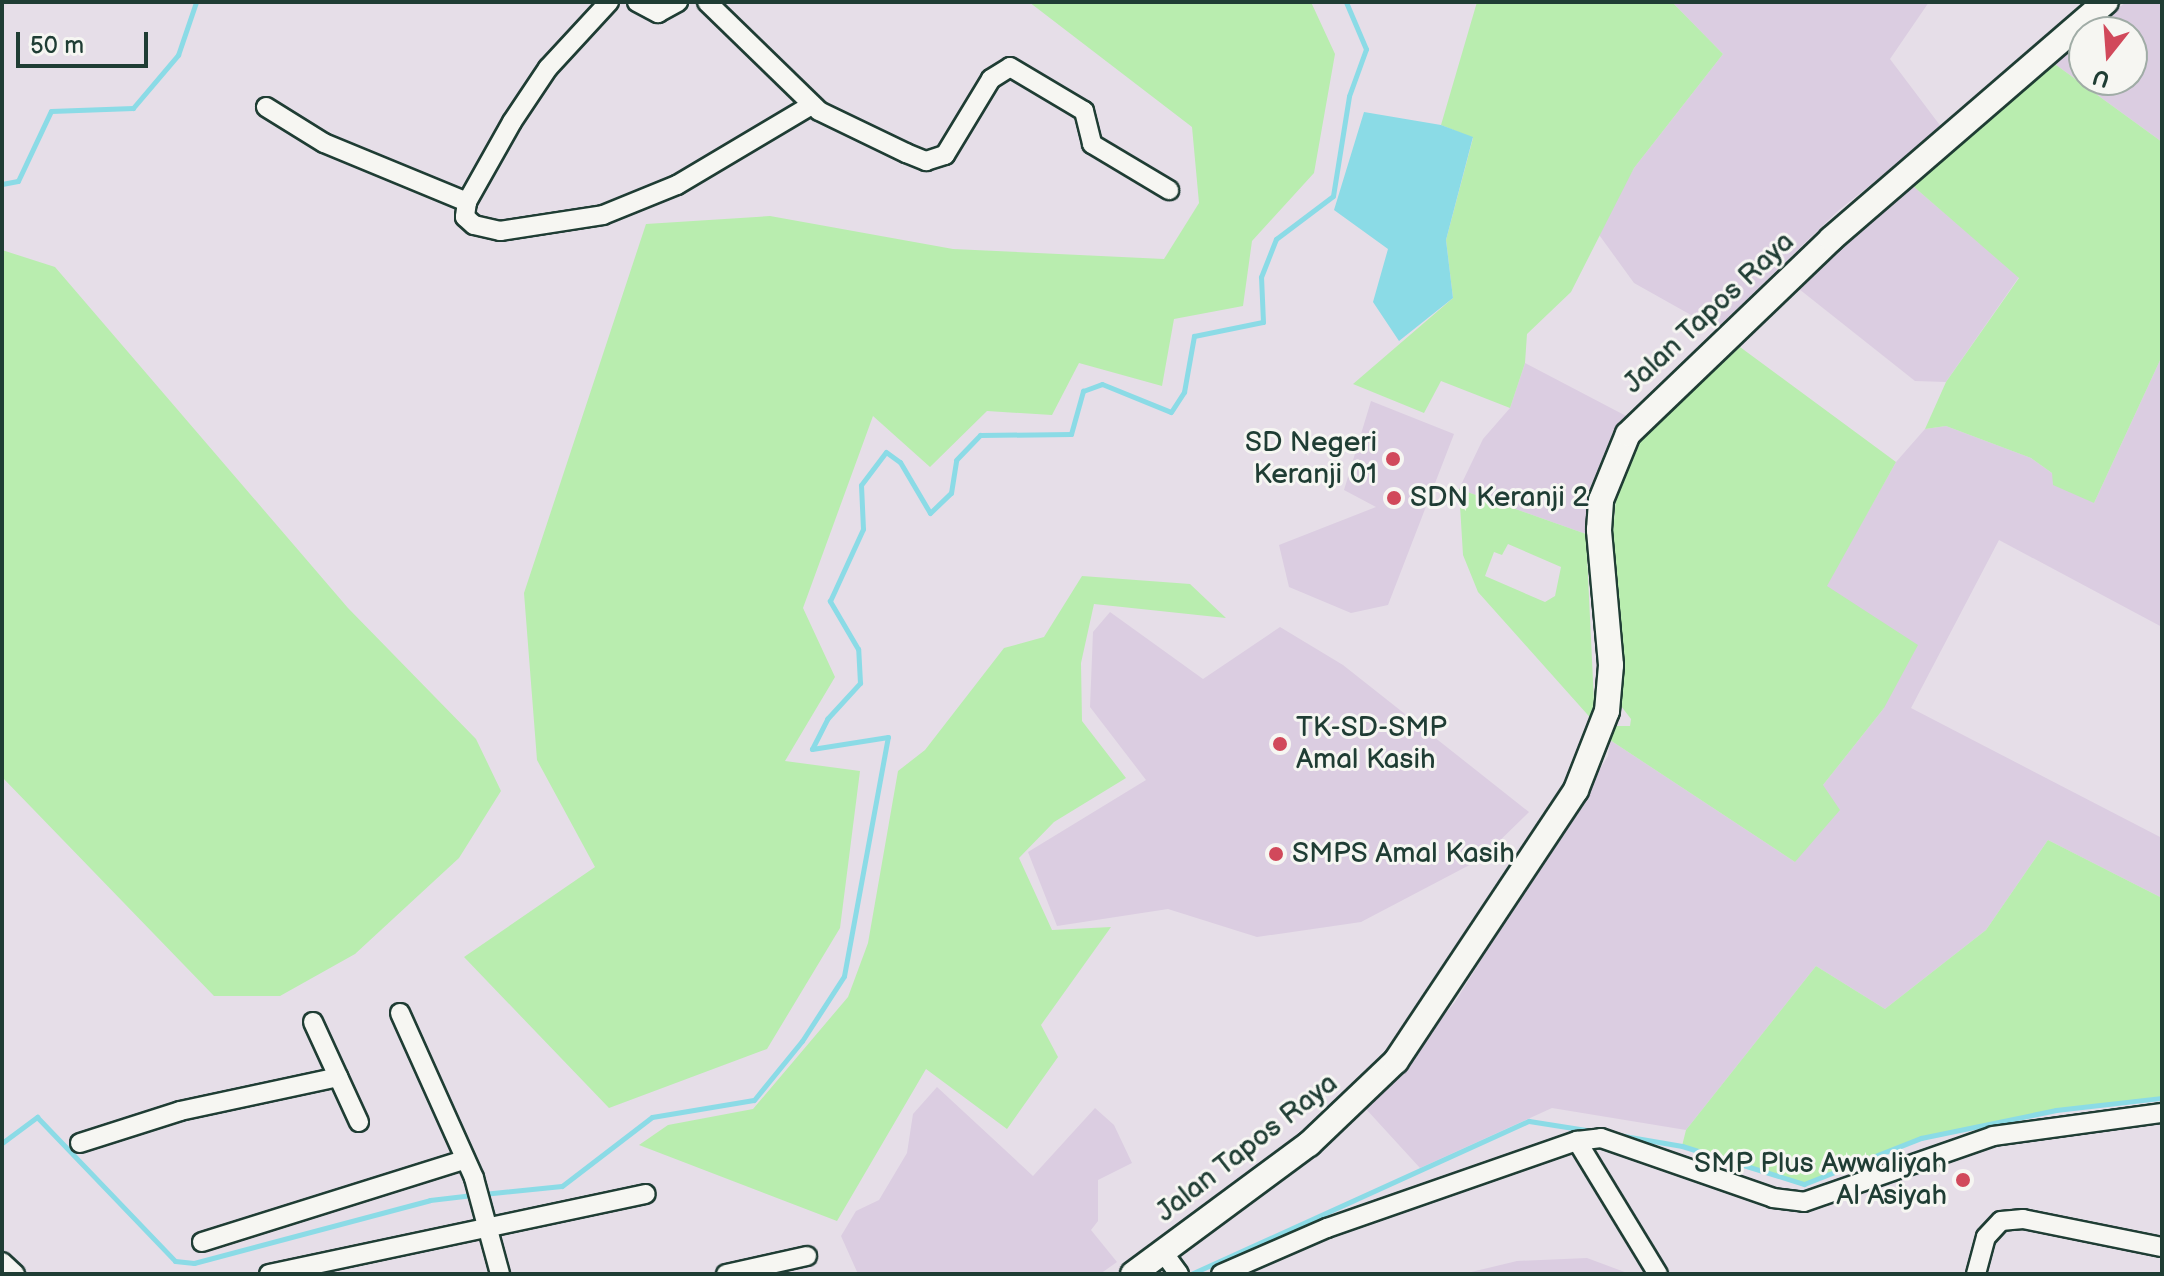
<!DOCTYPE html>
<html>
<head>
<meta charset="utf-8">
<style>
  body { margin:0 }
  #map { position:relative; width:2164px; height:1276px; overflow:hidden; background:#e6dee8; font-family:"Balsamiq Sans",sans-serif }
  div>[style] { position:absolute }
  .built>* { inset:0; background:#dbcde1 }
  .green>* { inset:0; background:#b9edaf }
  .water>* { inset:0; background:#8bdbe6 }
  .stream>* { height:5px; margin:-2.5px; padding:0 2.5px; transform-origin:2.5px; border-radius:2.5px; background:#8bdbe6 }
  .roads { filter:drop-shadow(2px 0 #1f3d34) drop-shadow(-2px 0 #1f3d34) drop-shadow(0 2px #1f3d34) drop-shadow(0 -2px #1f3d34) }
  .street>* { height:18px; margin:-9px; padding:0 9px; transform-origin:9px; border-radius:9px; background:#f6f6f2 }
  .secondary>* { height:24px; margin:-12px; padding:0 12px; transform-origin:12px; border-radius:12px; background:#f6f6f2 }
  .dots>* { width:22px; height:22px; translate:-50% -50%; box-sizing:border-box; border:4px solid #f6f6f2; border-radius:50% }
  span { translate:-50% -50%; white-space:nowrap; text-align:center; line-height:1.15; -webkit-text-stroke:6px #f6f6f2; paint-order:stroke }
  .street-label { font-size:28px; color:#1f3d34 }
  .poi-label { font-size:28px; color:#1f3d34 }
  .right { translate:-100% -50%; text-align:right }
  .left { translate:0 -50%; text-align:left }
  .frame { position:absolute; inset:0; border:4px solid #1f3d34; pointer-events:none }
  .north { position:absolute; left:2068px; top:16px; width:80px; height:80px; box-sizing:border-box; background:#f6f6f2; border:2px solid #a0aca6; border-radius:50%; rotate:197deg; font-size:22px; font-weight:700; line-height:32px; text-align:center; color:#1f3d34 }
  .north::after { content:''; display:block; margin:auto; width:28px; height:36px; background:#d1495b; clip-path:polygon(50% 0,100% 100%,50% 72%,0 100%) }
  .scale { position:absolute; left:16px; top:32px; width:132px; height:36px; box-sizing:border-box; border:4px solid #1f3d34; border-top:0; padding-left:10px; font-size:24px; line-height:28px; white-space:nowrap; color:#1f3d34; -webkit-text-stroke:6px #f6f6f2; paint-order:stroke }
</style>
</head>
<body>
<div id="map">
  <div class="built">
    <i style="clip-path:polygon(1672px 2px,1929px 2px,1890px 59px,1942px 128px,1839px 210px,1716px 329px,1634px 283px,1597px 232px,1634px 168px,1723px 54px)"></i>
    <i style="clip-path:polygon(2126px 2px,2162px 2px,2162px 142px,2052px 62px,2084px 36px,2084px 80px,2132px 80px,2132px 32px,2089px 32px)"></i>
    <i style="clip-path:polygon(1913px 186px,2019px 277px,1946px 382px,1915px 381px,1799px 289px,1870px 216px)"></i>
    <i style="clip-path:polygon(2162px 356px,2162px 627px,1999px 540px,1911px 708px,2162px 838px,2162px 898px,2048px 840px,1986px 930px,1885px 1009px,1816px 966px,1686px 1130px,1552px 1108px,1420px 1168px,1366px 1109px,1455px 1002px,1608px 756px,1610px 740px,1795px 862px,1823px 785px,1884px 708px,1826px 586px,1896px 462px,1925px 429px,1946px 426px,2031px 458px,2094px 503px)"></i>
    <i style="clip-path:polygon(1525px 363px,1630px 418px,1586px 534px,1459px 489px,1483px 439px,1510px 408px)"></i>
    <i style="clip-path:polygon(1371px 401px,1454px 434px,1388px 605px,1351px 613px,1289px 587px,1279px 545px,1376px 507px,1344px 490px)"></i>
    <i style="clip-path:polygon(1110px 612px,1203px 679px,1280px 627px,1343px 665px,1529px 812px,1481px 859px,1361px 922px,1257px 937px,1168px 909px,1057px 926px,1028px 852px,1146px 780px,1090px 707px,1093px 632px)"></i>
    <i style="clip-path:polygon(937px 1087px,1033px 1176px,1095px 1108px,1114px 1125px,1132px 1163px,1098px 1180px,1098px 1221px,1091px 1230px,1117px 1262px,1100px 1274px,858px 1274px,841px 1236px,856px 1211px,879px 1200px,907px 1153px,913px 1114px)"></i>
    <i style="clip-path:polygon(1587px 1258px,1630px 1274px,1463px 1274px,1517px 1261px)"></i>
  </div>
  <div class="green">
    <i style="clip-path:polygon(1029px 2px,1311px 2px,1335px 54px,1314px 173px,1252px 241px,1243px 306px,1174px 319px,1162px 386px,1079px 363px,1052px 415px,987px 411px,930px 467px,873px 416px,803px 608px,835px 677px,785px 761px,860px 771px,840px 928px,767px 1049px,609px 1108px,464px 957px,595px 867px,537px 760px,524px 593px,646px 224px,770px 216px,953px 249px,1164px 259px,1199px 203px,1192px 127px)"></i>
    <i style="clip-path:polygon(1477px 2px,1672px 2px,1723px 54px,1634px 168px,1571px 292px,1527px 334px,1525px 363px,1510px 408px,1441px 381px,1424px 413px,1353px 384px,1453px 298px,1446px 240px,1473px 138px,1441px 125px)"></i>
    <i style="clip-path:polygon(2052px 62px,2162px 142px,2162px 356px,2094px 503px,2053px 485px,2052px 473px,2031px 458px,1946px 426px,1925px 429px,1946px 382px,2019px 278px,1913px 186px)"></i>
    <i style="clip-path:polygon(2px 250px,55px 267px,348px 608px,476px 739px,501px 791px,459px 858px,355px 954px,280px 996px,214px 996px,2px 777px)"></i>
    <i style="clip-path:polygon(1740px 347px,1896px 462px,1827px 586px,1918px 645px,1884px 708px,1823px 785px,1840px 810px,1795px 862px,1610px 740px,1615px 726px,1630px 726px,1631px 719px,1621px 706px,1612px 544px,1616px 497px,1642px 438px)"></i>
    <i style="clip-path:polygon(evenodd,1459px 489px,1586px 534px,1595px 723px,1478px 592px,1463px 555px,1459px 489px,1508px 544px,1561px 567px,1555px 596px,1545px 602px,1485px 576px,1494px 552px,1502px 555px,1508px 544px)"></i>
    <i style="clip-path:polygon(1082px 576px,1190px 584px,1226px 618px,1094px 604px,1081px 663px,1082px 721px,1126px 778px,1054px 822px,1019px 858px,1052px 930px,1111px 927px,1041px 1025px,1058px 1057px,1007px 1129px,926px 1069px,837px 1221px,639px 1145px,668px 1125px,753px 1109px,848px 997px,868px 943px,898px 771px,925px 750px,1004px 648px,1044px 637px)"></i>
    <i style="clip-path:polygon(2048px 840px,2162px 898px,2162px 1098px,2056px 1110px,1921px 1138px,1804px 1184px,1682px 1146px,1686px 1130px,1816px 966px,1885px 1009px,1986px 930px)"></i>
  </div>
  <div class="water">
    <i style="clip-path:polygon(1364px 112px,1441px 125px,1473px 137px,1446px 240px,1453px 298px,1399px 341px,1373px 302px,1388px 249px,1334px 210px)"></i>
  </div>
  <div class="stream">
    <i style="left:2px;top:184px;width:16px;rotate:-11deg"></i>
    <i style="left:18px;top:181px;width:77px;rotate:-64.8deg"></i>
    <i style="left:51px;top:111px;width:82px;rotate:-2.1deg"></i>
    <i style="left:133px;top:108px;width:70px;rotate:-49.7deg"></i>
    <i style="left:178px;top:55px;width:56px;rotate:-71.2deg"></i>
    <i style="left:1618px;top:1135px;width:65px;rotate:9.8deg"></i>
    <i style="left:1682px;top:1146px;width:128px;rotate:17.3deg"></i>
    <i style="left:1804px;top:1184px;width:126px;rotate:-21.5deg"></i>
    <i style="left:1921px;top:1138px;width:138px;rotate:-11.7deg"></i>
    <i style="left:2056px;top:1110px;width:107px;rotate:-6.5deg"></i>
    <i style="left:2px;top:1143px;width:44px;rotate:-36.6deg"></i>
    <i style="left:37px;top:1117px;width:199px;rotate:46.2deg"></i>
    <i style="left:175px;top:1261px;width:19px;rotate:6deg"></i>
    <i style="left:194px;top:1263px;width:244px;rotate:-14.9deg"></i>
    <i style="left:430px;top:1200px;width:43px;rotate:-6.6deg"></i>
    <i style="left:483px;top:1194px;width:79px;rotate:-5.8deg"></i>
    <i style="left:562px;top:1186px;width:113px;rotate:-37.5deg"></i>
    <i style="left:652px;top:1117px;width:103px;rotate:-9.5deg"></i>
    <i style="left:754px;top:1100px;width:76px;rotate:-50.9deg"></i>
    <i style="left:802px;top:1041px;width:77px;rotate:-57.1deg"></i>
    <i style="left:844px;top:976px;width:243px;rotate:-79.6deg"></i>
    <i style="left:888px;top:737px;width:77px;rotate:171deg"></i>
    <i style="left:812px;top:749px;width:34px;rotate:-63deg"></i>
    <i style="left:827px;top:719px;width:49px;rotate:-47.5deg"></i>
    <i style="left:860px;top:683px;width:34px;rotate:-93deg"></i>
    <i style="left:858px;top:649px;width:56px;rotate:-120.3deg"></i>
    <i style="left:830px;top:601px;width:79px;rotate:-65.4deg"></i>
    <i style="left:863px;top:529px;width:44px;rotate:-92.6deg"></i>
    <i style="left:861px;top:485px;width:41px;rotate:-52.9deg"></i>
    <i style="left:886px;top:452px;width:17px;rotate:36deg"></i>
    <i style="left:900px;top:462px;width:59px;rotate:59.5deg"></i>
    <i style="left:930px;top:513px;width:29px;rotate:-44deg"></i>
    <i style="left:951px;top:493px;width:33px;rotate:-81deg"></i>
    <i style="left:956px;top:460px;width:35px;rotate:-46deg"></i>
    <i style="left:980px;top:435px;width:91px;rotate:-0.6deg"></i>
    <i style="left:1071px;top:434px;width:45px;rotate:-74.4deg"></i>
    <i style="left:1083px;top:391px;width:20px;rotate:-20deg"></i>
    <i style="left:1102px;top:384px;width:74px;rotate:22.1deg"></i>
    <i style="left:1171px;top:412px;width:24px;rotate:-57deg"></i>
    <i style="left:1184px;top:392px;width:57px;rotate:-79.9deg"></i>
    <i style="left:1194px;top:336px;width:70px;rotate:-11.5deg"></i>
    <i style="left:1263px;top:322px;width:45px;rotate:-92.5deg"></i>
    <i style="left:1261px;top:277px;width:41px;rotate:-68.5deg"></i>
    <i style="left:1276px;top:239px;width:71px;rotate:-37deg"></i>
    <i style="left:1333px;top:196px;width:101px;rotate:-80.9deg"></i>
    <i style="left:1349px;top:96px;width:50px;rotate:-70.1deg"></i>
    <i style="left:1366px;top:49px;width:51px;rotate:-113.1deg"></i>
    <i style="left:1191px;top:1274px;width:371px;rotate:-24.4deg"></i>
    <i style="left:1529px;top:1121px;width:64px;rotate:9deg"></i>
  </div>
  <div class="roads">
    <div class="street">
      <i style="left:609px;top:2px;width:90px;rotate:132.7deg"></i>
      <i style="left:548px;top:68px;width:65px;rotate:123.7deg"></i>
      <i style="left:512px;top:122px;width:92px;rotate:119.4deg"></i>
      <i style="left:467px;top:202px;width:15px;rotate:98deg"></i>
      <i style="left:465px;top:217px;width:12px;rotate:42deg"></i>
      <i style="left:474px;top:225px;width:27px;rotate:13deg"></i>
      <i style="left:500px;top:231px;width:104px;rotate:-8.8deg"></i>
      <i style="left:603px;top:215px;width:80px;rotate:-22.1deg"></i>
      <i style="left:677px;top:185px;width:157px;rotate:-30.7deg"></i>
      <i style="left:637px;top:2px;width:24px;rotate:28deg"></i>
      <i style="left:658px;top:13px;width:23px;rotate:-29deg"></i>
      <i style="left:707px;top:2px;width:156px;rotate:44.2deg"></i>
      <i style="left:819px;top:111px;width:97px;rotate:25.8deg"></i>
      <i style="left:906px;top:153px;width:22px;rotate:22deg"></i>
      <i style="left:926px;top:161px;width:20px;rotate:-18deg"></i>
      <i style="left:945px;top:155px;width:89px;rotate:-58.8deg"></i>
      <i style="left:991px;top:79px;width:22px;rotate:-32deg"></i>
      <i style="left:1010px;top:67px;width:86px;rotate:30.7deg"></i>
      <i style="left:1084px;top:111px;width:34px;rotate:76deg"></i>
      <i style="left:1092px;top:144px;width:90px;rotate:30.9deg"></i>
      <i style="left:266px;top:107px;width:68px;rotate:31.8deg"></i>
      <i style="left:324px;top:143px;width:155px;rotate:22.4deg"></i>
      <i style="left:400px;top:1013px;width:181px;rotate:65.8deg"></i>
      <i style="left:474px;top:1178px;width:99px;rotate:74.8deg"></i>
      <i style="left:313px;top:1022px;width:110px;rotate:65.3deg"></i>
      <i style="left:1577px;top:1141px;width:156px;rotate:58.7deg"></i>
      <i style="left:80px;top:1143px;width:105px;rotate:-17.7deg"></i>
      <i style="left:180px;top:1111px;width:162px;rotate:-12.1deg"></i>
      <i style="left:202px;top:1242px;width:275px;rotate:-17.4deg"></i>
      <i style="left:1163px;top:1252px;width:27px;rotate:54deg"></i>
      <i style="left:2px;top:1262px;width:18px;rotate:43deg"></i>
      <i style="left:269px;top:1274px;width:385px;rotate:-12deg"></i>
      <i style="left:726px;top:1274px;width:83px;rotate:-12.5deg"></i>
      <i style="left:1221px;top:1274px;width:116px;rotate:-23.5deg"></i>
      <i style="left:1327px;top:1228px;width:265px;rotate:-19.2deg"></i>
      <i style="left:1577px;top:1141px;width:24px;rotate:-7deg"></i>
      <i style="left:1601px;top:1138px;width:182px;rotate:19.2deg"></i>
      <i style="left:1773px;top:1198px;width:31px;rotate:7deg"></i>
      <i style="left:1804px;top:1202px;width:200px;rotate:-19.2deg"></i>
      <i style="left:1993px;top:1136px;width:171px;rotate:-7.8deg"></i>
      <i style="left:1976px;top:1274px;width:38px;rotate:-75deg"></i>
      <i style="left:1986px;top:1237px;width:22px;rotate:-47deg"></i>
      <i style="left:2001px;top:1221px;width:22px;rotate:-5deg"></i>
      <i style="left:2023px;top:1219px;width:142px;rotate:11.4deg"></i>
    </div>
    <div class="secondary">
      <i style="left:1133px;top:1274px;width:219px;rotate:-36.5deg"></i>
      <i style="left:1309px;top:1144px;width:120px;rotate:-43.7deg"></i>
      <i style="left:1396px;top:1061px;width:325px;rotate:-56.4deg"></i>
      <i style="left:1576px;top:790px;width:85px;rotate:-68.6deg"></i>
      <i style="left:1607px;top:711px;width:46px;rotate:-85deg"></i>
      <i style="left:1611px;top:665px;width:136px;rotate:-95.1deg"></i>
      <i style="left:1599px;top:530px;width:30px;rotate:-86deg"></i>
      <i style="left:1601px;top:500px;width:71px;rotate:-67.8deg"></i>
      <i style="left:1628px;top:434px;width:281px;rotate:-43.8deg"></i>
      <i style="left:1831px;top:239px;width:363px;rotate:-40.8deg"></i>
    </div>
  </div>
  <div class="dots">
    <i style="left:1393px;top:459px;background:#d1495b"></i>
    <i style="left:1394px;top:498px;background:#d1495b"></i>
    <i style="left:1280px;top:744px;background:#d1495b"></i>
    <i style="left:1276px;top:854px;background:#d1495b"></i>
    <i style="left:1963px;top:1180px;background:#d1495b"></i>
  </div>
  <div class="street-label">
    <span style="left:1709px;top:313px;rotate:-43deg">Jalan Tapos Raya</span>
    <span style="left:1247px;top:1148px;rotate:-38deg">Jalan Tapos Raya</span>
  </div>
  <div class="poi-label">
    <span class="right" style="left:1377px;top:459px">SD Negeri<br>Keranji 01</span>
    <span class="left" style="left:1410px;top:498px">SDN Keranji 2</span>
    <span class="left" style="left:1296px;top:744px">TK-SD-SMP<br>Amal Kasih</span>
    <span class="left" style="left:1292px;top:854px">SMPS Amal Kasih</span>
    <span class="right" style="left:1947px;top:1180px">SMP Plus Awwaliyah<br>Al Asiyah</span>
  </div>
  <div class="frame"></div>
  <div class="north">U</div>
  <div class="scale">50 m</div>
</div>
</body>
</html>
